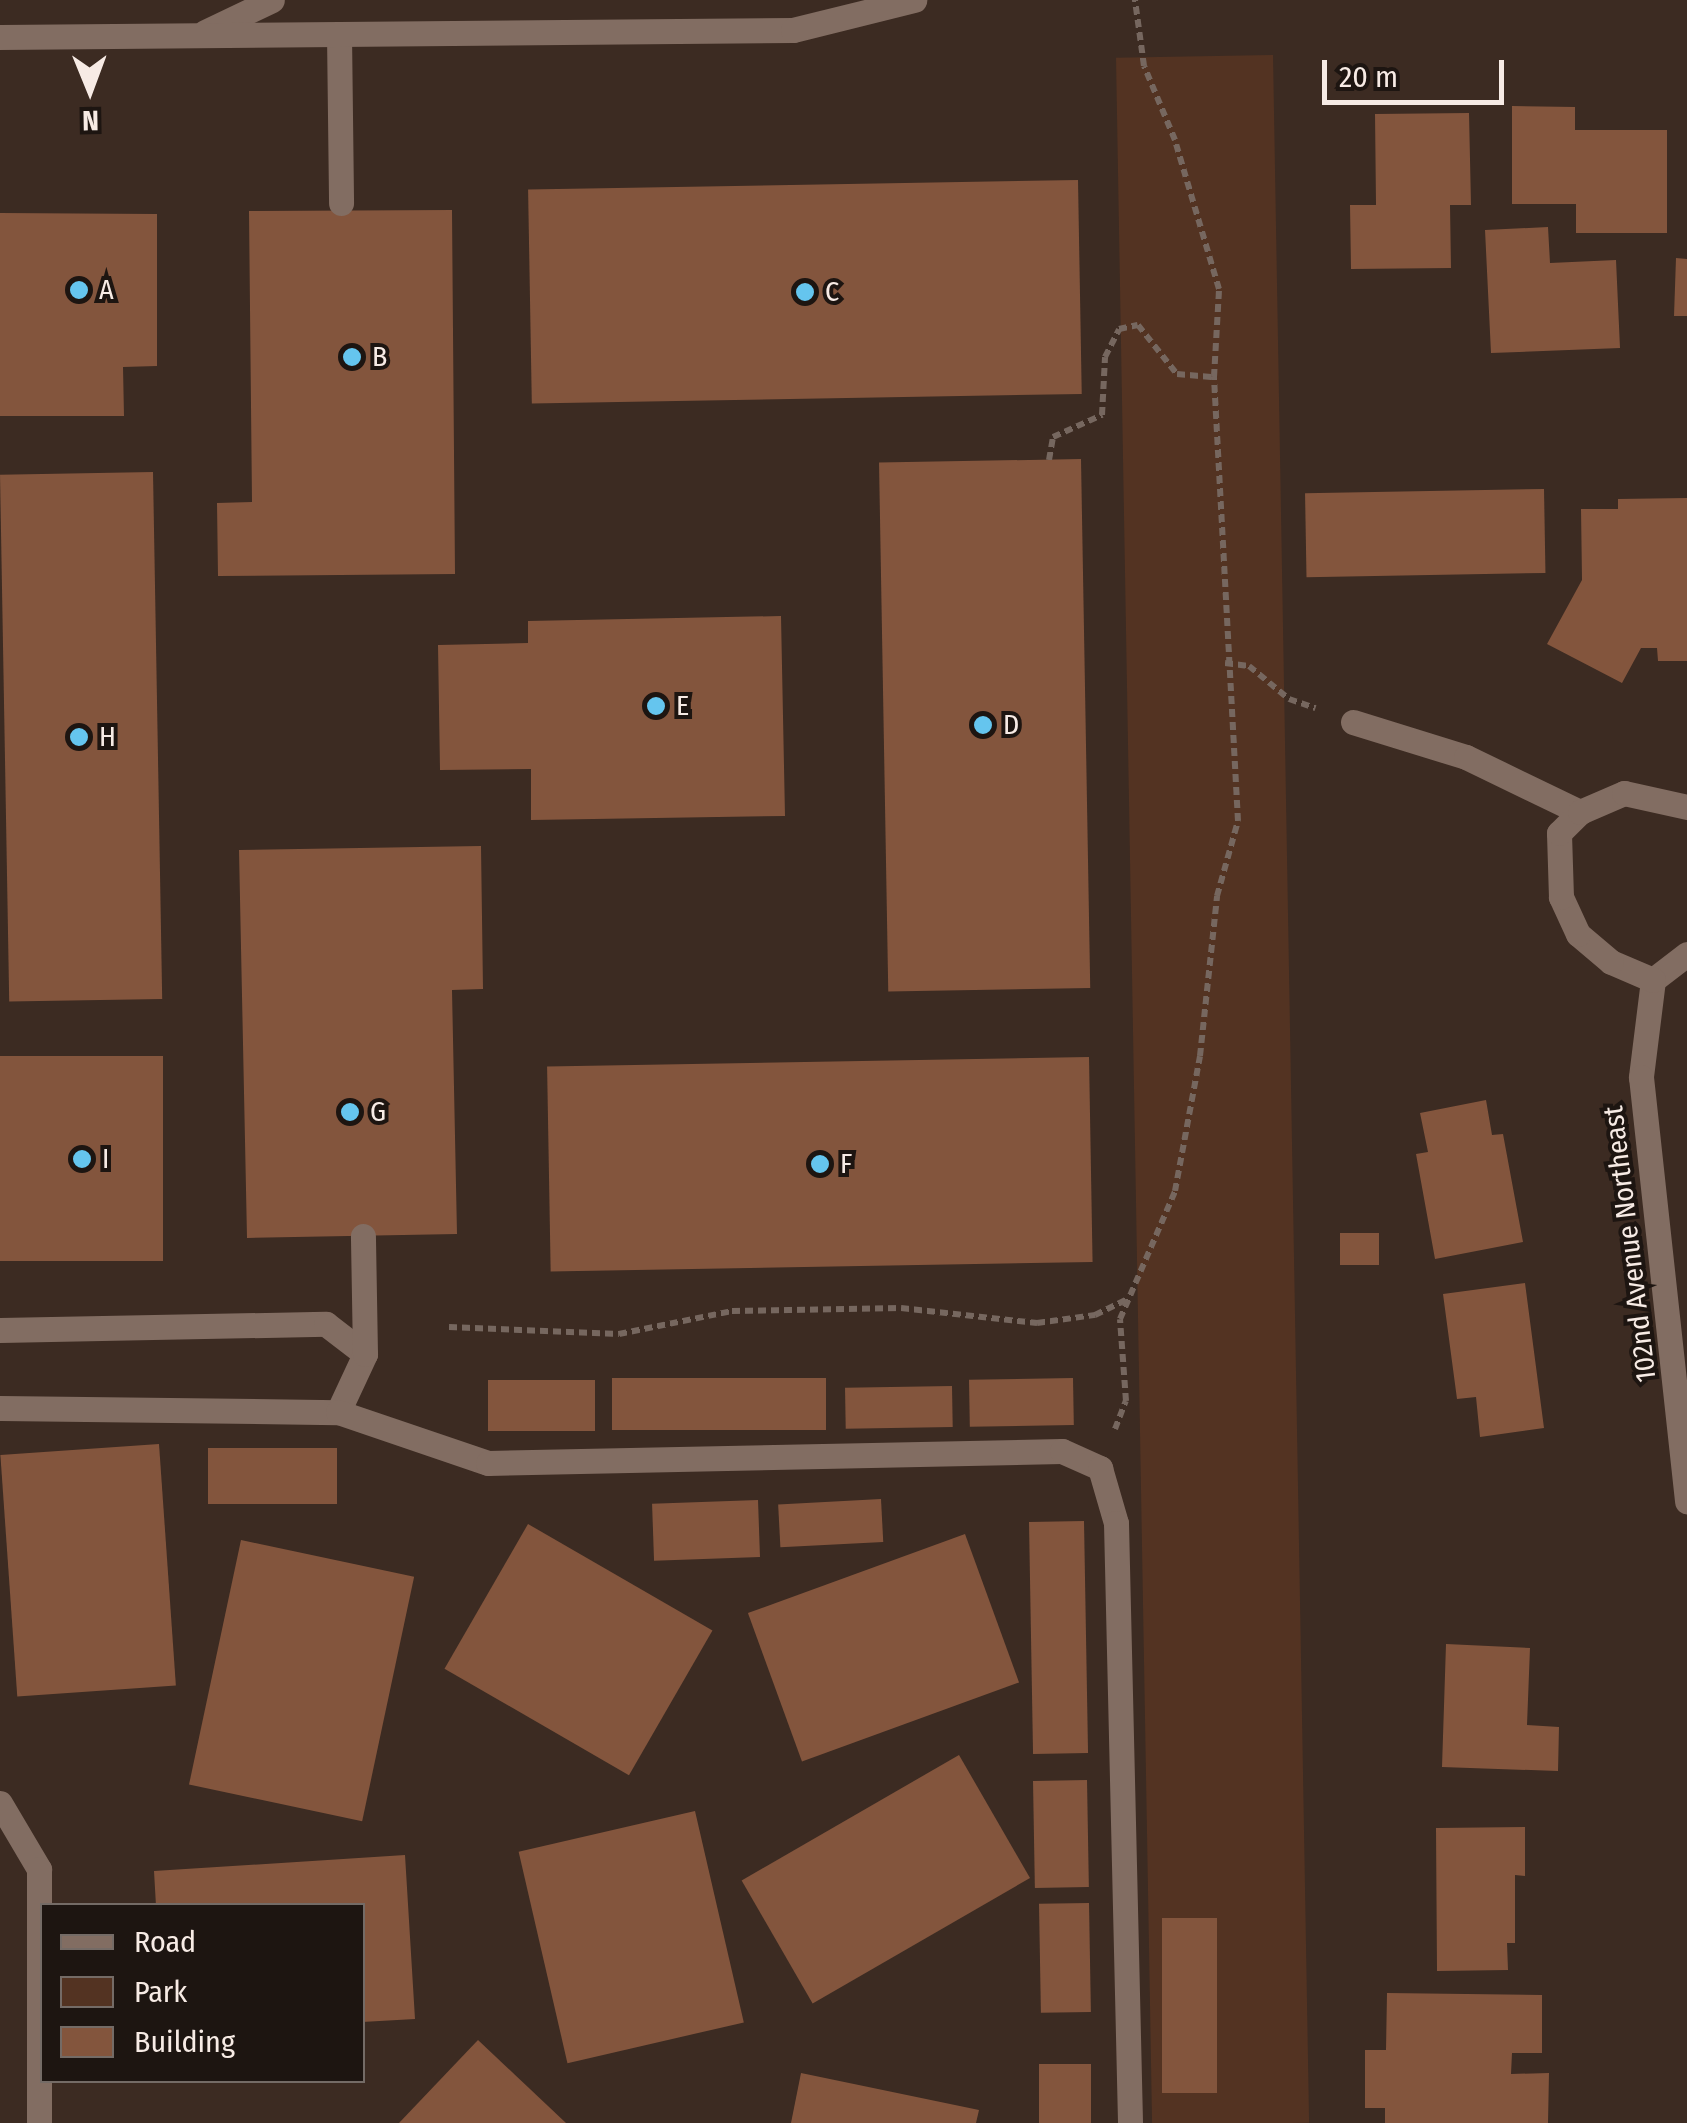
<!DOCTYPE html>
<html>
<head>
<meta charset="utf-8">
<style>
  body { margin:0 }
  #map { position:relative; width:1687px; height:2123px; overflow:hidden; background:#3c2b22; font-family:"Fira Sans Condensed",sans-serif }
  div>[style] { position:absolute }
  .green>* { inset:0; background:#533322; transform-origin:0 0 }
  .building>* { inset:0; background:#83553d; transform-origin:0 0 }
  .path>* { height:6px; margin-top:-3px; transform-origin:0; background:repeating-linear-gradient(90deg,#76675f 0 8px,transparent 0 13px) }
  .service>* { height:25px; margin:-12.5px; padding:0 12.5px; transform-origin:12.5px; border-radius:12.5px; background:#826d62 }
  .minor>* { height:25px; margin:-12.5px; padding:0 12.5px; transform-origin:12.5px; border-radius:12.5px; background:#826d62 }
  .tertiary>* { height:25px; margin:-12.5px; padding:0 12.5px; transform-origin:12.5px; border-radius:12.5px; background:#826d62 }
  .dots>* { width:28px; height:28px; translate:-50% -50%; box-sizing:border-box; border:5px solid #1d1511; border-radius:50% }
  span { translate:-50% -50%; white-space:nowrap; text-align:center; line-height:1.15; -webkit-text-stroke:8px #1d1511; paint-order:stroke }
  .poi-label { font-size:28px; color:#f7ebe5 }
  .left { translate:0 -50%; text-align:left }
  .street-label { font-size:28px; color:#f7ebe5 }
  .legend { position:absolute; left:40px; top:1903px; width:325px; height:180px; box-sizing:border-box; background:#1d1511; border:2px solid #746b66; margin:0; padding:12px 18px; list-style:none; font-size:30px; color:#f7ebe5 }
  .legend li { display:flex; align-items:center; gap:20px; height:50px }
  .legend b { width:50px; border:2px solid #746b66 }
  .north { position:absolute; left:40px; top:40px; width:100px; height:100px; -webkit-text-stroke:8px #1d1511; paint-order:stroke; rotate:179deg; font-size:28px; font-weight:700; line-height:40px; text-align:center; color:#f7ebe5 }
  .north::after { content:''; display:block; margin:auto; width:35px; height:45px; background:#f7ebe5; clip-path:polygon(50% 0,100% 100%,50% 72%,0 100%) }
  .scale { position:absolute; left:1322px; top:60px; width:182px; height:45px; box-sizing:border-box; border:5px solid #f7ebe5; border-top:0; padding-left:12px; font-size:30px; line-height:35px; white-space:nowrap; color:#f7ebe5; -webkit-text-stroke:8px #1d1511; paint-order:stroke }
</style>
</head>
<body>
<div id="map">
  <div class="green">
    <i style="left:1273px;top:55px;width:2068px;height:157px;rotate:89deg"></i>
  </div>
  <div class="building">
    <i style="clip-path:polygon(1512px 106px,1575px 107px,1575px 130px,1667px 130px,1667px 233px,1576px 233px,1576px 204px,1512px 204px)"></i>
    <i style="clip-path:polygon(1469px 113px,1471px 205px,1450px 205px,1451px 268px,1351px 269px,1350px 205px,1376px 205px,1375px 114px)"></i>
    <i style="left:1078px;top:180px;width:214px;height:550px;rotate:89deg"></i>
    <i style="clip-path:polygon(452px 210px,455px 574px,218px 576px,217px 503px,252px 502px,249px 211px)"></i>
    <i style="clip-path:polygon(0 213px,157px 214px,157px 366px,123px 367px,124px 416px,0 416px)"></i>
    <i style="clip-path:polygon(1548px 227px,1550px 263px,1616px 260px,1620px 348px,1491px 353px,1485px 230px)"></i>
    <i style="clip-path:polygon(1676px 258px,1687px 259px,1687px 316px,1674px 316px)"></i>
    <i style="left:1081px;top:459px;width:529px;height:202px;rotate:89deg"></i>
    <i style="left:153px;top:472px;width:527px;height:153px;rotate:89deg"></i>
    <i style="left:1544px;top:489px;width:84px;height:239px;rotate:89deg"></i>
    <i style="clip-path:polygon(1687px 498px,1687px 661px,1658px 661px,1657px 648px,1641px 648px,1622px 683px,1547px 644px,1582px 580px,1581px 509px,1618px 509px,1618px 499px)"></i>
    <i style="clip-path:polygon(781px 616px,785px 816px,531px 820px,531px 769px,440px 770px,438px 645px,528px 643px,528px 621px)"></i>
    <i style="clip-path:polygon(481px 846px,483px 989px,452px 990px,457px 1234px,247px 1238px,239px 850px)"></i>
    <i style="left:163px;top:1056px;width:205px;height:163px;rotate:90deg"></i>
    <i style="left:1089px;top:1057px;width:205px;height:542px;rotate:89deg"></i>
    <i style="clip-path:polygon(1486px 1100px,1492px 1135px,1503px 1134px,1523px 1242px,1435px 1259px,1416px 1154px,1428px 1152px,1420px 1113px)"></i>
    <i style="left:1340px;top:1233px;width:39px;height:32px"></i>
    <i style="clip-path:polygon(1525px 1283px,1544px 1428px,1480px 1437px,1476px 1397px,1457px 1399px,1443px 1294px)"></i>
    <i style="left:826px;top:1378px;width:52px;height:214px;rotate:90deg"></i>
    <i style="left:1073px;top:1378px;width:47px;height:104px;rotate:89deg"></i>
    <i style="left:488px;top:1380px;width:107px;height:51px"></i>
    <i style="left:952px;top:1386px;width:41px;height:107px;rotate:89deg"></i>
    <i style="left:159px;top:1444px;width:242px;height:159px;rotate:86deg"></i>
    <i style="left:337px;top:1448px;width:56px;height:129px;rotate:90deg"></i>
    <i style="left:881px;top:1499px;width:43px;height:103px;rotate:87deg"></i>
    <i style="left:758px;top:1500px;width:57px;height:106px;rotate:88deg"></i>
    <i style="left:1084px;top:1521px;width:232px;height:55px;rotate:89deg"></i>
    <i style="left:528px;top:1524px;width:213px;height:167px;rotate:30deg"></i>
    <i style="left:965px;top:1534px;width:158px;height:231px;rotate:70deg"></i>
    <i style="left:241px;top:1540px;width:177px;height:250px;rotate:12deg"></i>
    <i style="clip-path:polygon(1446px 1644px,1530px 1648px,1527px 1725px,1559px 1727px,1558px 1771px,1442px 1767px)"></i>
    <i style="left:959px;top:1755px;width:142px;height:251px;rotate:60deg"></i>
    <i style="left:1087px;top:1780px;width:107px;height:54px;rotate:89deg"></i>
    <i style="left:695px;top:1811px;width:217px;height:181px;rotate:77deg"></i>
    <i style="clip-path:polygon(1525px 1827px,1525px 1876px,1515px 1875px,1515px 1943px,1507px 1943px,1508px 1970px,1437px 1971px,1436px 1828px)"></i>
    <i style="clip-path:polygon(405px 1855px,415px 2019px,362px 2022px,362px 1906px,156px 1906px,154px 1871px)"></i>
    <i style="left:1089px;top:1903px;width:109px;height:50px;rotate:89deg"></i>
    <i style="left:1162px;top:1918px;width:55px;height:175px"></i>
    <i style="clip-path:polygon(1387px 1993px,1542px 1995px,1542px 2053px,1512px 2053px,1511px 2074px,1549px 2073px,1548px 2123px,1385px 2123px,1385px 2108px,1365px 2108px,1365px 2050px,1386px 2050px)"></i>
    <i style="clip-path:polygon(478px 2040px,566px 2123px,399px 2123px)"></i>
    <i style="left:1039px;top:2064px;width:52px;height:59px"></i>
    <i style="clip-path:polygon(801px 2073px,979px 2110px,976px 2123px,791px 2123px)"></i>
  </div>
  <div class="path">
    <i style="left:1049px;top:460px;width:23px;rotate:-80deg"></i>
    <i style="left:1053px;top:437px;width:54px;rotate:-24.2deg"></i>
    <i style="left:1102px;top:415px;width:58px;rotate:-87deg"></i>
    <i style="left:1105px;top:357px;width:31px;rotate:-63deg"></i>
    <i style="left:1119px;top:329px;width:19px;rotate:-12deg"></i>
    <i style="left:1138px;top:325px;width:63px;rotate:51.5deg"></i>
    <i style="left:1177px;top:374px;width:37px;rotate:5deg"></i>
    <i style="left:1225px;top:663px;width:24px;rotate:7deg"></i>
    <i style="left:1249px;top:666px;width:52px;rotate:39.5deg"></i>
    <i style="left:1289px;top:699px;width:28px;rotate:19deg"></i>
    <i style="left:449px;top:1327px;width:170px;rotate:2.4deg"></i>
    <i style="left:619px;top:1334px;width:115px;rotate:-11.5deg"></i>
    <i style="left:732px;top:1311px;width:169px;rotate:-1deg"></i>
    <i style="left:901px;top:1308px;width:137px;rotate:6.3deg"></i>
    <i style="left:1037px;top:1323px;width:59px;rotate:-7.9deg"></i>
    <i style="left:1095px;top:1315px;width:37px;rotate:-26deg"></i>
    <i style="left:1115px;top:1429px;width:30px;rotate:-69deg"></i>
    <i style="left:1126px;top:1401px;width:82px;rotate:-94.2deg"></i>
    <i style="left:1120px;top:1319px;width:139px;rotate:-66.7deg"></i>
    <i style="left:1175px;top:1191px;width:137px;rotate:-79.5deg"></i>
    <i style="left:1200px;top:1056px;width:161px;rotate:-83.9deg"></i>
    <i style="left:1217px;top:896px;width:78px;rotate:-74.4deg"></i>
    <i style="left:1238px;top:821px;width:445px;rotate:-93.1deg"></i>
    <i style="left:1214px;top:377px;width:88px;rotate:-86.7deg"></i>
    <i style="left:1219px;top:289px;width:155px;rotate:-106.5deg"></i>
    <i style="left:1175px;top:140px;width:80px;rotate:-112.7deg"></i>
    <i style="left:1144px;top:66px;width:67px;rotate:-97.8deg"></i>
  </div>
  <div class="service">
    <i style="left:339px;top:34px;width:169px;rotate:89.3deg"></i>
    <i style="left:0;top:1330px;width:326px;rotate:-1.1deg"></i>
    <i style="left:326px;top:1324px;width:49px;rotate:37.6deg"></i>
    <i style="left:0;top:1408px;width:338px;rotate:0.7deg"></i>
    <i style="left:338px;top:1412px;width:64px;rotate:-65deg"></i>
    <i style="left:365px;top:1354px;width:118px;rotate:-91deg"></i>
    <i style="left:338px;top:1412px;width:158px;rotate:18.8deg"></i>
    <i style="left:488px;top:1463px;width:574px;rotate:-1.2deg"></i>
    <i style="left:1062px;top:1451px;width:42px;rotate:24.1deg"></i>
    <i style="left:1100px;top:1468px;width:57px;rotate:73.8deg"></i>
    <i style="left:1116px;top:1523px;width:600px;rotate:88.66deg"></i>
    <i style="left:0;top:1803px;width:77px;rotate:59.4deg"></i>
    <i style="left:39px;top:1869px;width:254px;rotate:90deg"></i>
  </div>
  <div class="minor">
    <i style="left:1353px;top:722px;width:118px;rotate:17.2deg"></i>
    <i style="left:1466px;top:757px;width:127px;rotate:25.8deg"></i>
    <i style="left:1687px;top:954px;width:43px;rotate:142.6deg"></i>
    <i style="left:1653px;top:980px;width:98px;rotate:97.1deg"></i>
    <i style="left:1641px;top:1077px;width:427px;rotate:83.8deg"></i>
    <i style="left:1653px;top:980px;width:46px;rotate:-156.8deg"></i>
    <i style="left:1611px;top:962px;width:43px;rotate:-139.7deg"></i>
    <i style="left:1578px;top:934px;width:41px;rotate:-114.7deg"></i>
    <i style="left:1561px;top:897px;width:64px;rotate:-91.8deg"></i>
    <i style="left:1559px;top:833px;width:30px;rotate:-45deg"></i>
    <i style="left:1580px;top:812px;width:48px;rotate:-23.4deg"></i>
    <i style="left:1624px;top:793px;width:65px;rotate:12.5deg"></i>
  </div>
  <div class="tertiary">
    <i style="left:205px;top:32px;width:74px;rotate:-25.5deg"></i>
    <i style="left:0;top:37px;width:793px;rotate:-0.51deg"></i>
    <i style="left:793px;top:30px;width:125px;rotate:-13.9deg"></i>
  </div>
  <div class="dots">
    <i style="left:79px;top:290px;background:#65c5ee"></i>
    <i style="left:805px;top:292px;background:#65c5ee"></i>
    <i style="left:352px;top:357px;background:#65c5ee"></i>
    <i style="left:656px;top:706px;background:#65c5ee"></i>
    <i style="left:983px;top:725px;background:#65c5ee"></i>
    <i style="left:79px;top:737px;background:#65c5ee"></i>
    <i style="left:350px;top:1112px;background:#65c5ee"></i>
    <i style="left:82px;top:1159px;background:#65c5ee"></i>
    <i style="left:820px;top:1164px;background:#65c5ee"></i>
  </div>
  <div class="poi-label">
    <span class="left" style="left:99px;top:290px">A</span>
    <span class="left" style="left:825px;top:292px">C</span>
    <span class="left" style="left:372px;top:357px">B</span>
    <span class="left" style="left:676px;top:706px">E</span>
    <span class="left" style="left:1003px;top:725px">D</span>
    <span class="left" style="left:99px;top:737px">H</span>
    <span class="left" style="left:370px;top:1112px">G</span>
    <span class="left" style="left:102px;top:1159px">I</span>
    <span class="left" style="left:840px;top:1164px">F</span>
  </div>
  <div class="street-label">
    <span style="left:1630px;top:1244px;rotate:-97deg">102nd Avenue Northeast</span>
  </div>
  <ul class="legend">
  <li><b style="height:12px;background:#826d62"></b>Road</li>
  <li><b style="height:28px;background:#533322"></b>Park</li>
  <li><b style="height:28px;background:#83553d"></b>Building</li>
  </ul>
  <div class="north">N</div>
  <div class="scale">20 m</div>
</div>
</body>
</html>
